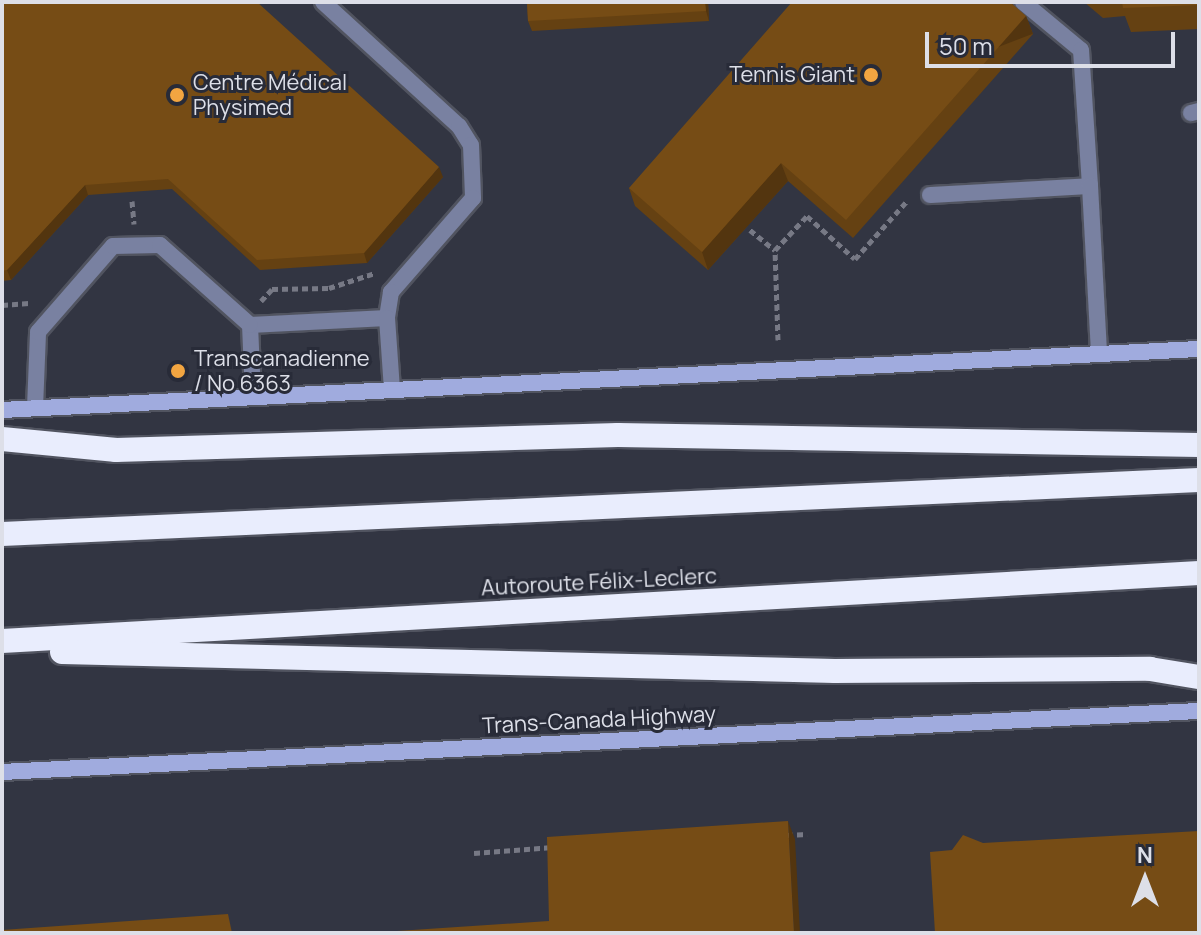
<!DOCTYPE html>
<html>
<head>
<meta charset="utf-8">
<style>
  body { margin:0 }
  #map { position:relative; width:1201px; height:935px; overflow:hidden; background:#323542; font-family:Manrope,sans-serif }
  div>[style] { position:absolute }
  .path>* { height:5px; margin-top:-2.5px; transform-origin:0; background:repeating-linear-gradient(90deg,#777985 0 6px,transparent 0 10px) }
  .roads { filter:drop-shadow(2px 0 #515460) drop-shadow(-2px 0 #515460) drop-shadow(0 2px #515460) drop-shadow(0 -2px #515460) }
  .lane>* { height:16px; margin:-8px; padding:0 8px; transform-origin:8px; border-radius:8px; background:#7981a1 }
  .secondary>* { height:16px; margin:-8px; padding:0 8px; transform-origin:8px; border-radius:8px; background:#a0abde }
  .highway>* { height:24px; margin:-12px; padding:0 12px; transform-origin:12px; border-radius:12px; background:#e9edfd }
  .wall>* { inset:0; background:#654112 }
  .shaded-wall>* { inset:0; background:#53350f; transform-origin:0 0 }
  .building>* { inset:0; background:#764c15 }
  .dots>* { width:22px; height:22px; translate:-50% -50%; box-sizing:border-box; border:4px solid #282b38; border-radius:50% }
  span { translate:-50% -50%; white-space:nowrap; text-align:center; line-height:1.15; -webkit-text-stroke:6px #282b38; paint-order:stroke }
  .poi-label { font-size:22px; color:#dddfe8 }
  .right { translate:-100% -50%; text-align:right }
  .left { translate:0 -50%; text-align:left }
  .street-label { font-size:22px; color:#dddfe8 }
  .frame { position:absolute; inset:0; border:4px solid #dddfe8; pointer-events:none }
  .north { position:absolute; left:1105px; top:839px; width:80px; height:80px; -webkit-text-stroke:6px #282b38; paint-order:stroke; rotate:0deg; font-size:22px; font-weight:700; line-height:32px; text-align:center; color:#dddfe8 }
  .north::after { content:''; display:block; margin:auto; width:28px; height:36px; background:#dddfe8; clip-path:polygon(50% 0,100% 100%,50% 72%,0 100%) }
  .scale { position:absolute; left:925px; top:32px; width:250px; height:36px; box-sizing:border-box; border:4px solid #dddfe8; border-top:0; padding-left:10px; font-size:24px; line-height:28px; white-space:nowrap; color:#dddfe8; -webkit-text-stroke:6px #282b38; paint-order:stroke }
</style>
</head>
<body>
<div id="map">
  <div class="path">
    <i style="left:132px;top:201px;width:23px;rotate:85deg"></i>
    <i style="left:750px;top:230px;width:32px;rotate:39deg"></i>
    <i style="left:261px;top:301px;width:16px;rotate:-47deg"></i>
    <i style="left:272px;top:289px;width:57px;rotate:-1deg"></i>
    <i style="left:329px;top:288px;width:48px;rotate:-18.1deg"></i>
    <i style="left:2px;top:305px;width:27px;rotate:-4deg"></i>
    <i style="left:778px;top:340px;width:90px;rotate:-91.9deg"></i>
    <i style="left:775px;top:250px;width:47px;rotate:-46.7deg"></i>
    <i style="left:807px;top:216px;width:64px;rotate:41.9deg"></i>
    <i style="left:855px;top:259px;width:78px;rotate:-48.1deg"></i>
    <i style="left:787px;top:835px;width:20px;rotate:-3deg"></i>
    <i style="left:474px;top:853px;width:79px;rotate:-4.3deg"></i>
  </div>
  <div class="roads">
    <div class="lane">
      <i style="left:323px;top:2px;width:184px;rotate:42.4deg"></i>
      <i style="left:459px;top:126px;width:22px;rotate:58deg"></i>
      <i style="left:471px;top:145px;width:53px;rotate:87.8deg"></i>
      <i style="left:473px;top:198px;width:125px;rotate:131.1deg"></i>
      <i style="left:391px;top:292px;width:26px;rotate:99deg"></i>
      <i style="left:1023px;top:2px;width:75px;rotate:39.6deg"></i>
      <i style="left:1081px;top:50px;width:136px;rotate:86.2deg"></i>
      <i style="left:1191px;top:113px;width:8px;rotate:-14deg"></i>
      <i style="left:930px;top:195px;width:160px;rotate:-3.2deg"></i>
      <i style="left:1090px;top:186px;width:168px;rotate:86.9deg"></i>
      <i style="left:253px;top:396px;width:71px;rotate:-92.4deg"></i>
      <i style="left:250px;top:325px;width:137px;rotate:-2.9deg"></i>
      <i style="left:387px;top:318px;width:72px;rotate:86deg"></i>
      <i style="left:35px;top:408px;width:76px;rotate:-87.7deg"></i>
      <i style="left:38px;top:332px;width:114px;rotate:-48.9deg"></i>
      <i style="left:113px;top:246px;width:47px;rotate:-1.2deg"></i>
      <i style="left:160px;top:245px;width:120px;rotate:41.6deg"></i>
    </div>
    <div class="secondary">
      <i style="left:2px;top:410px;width:1199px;rotate:-2.92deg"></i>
      <i style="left:2px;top:772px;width:1199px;rotate:-2.92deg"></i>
    </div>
    <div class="highway">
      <i style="left:2px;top:439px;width:115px;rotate:5.5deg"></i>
      <i style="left:116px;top:450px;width:502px;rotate:-1.71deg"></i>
      <i style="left:618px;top:435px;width:581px;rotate:0.99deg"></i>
      <i style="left:2px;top:534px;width:1198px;rotate:-2.58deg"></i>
      <i style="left:2px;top:641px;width:1199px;rotate:-3.25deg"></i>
      <i style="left:62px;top:652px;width:773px;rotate:1.41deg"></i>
      <i style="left:835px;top:671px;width:315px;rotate:-0.4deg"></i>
      <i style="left:1150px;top:669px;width:50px;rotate:9.3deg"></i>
    </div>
  </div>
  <div class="wall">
    <i style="clip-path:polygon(2px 2px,443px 177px,367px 263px,260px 270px,172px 189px,88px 195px,11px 280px,2px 281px)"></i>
    <i style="clip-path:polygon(527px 2px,708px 2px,709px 21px,532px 31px,528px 21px)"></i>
    <i style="clip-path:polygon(1084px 2px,1199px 2px,1199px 29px,1131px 32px,1125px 16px,1103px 18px)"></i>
    <i style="clip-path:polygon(1026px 16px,1033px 34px,853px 238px,788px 181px,708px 270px,635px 206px,629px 188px)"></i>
  </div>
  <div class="shaded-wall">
    <i style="clip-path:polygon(705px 2px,708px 2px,709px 21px,706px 11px)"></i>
    <i style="left:1026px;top:16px;width:19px;height:272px;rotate:69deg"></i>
    <i style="clip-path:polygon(781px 163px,788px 181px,708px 270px,702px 252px)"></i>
    <i style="clip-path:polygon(439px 167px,443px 177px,367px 263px,364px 253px)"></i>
    <i style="clip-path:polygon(85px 185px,88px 195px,11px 280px,7px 270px)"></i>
    <i style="clip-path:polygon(788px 821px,795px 839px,800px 933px,794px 933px)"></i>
  </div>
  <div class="building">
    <i style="clip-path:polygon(2px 2px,257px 2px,439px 167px,364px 253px,257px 260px,168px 179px,85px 185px,7px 270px,2px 271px)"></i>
    <i style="clip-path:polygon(527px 2px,705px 2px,706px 11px,528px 21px)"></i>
    <i style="clip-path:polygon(792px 2px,1010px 2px,1026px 16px,846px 220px,781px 163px,702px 252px,629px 188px)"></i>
    <i style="clip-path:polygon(1122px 2px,1199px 2px,1199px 5px,1123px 8px)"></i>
    <i style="clip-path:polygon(788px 821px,794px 933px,367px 933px,549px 921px,547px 837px)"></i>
    <i style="clip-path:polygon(1199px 831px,1199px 933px,935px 933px,930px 852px,952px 850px,963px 835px,983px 843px)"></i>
    <i style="clip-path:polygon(228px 914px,232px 933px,2px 933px,2px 930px)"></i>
  </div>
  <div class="dots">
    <i style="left:871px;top:75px;background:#f2a541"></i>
    <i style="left:177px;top:95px;background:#f2a541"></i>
    <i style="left:178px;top:371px;background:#f2a541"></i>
  </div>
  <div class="poi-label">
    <span class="right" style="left:855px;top:75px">Tennis Giant</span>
    <span class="left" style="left:193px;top:95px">Centre Médical<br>Physimed</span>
    <span class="left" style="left:194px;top:371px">Transcanadienne<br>/ No 6363</span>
  </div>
  <div class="street-label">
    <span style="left:599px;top:582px;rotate:-3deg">Autoroute Félix-Leclerc</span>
    <span style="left:599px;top:720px;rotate:-3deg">Trans-Canada Highway</span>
  </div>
  <div class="frame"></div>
  <div class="north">N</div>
  <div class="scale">50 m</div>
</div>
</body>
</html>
